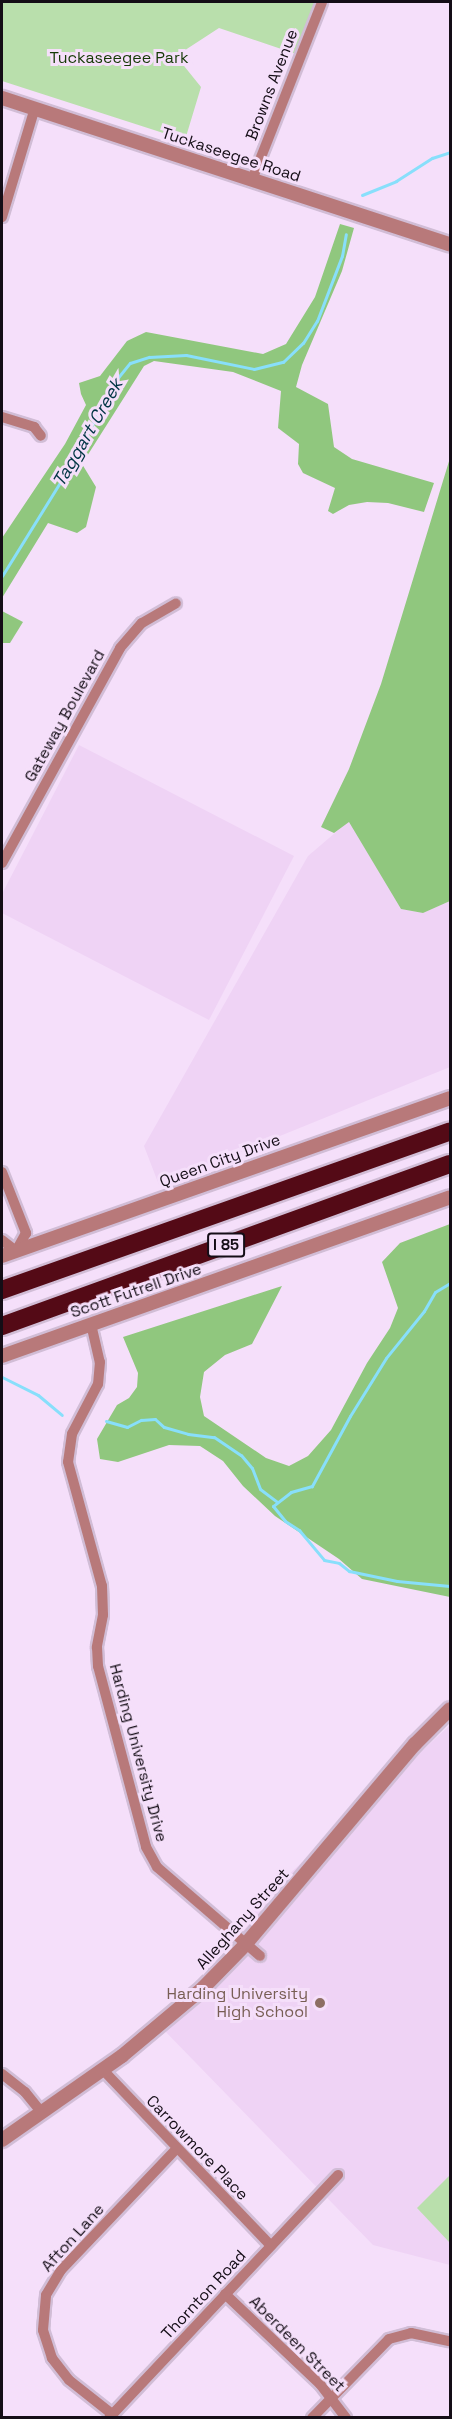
<!DOCTYPE html>
<html>
<head>
<meta charset="utf-8">
<style>
  body { margin:0 }
  #map { position:relative; width:452px; height:2419px; overflow:hidden; background:#f5dffa; font-family:"Space Grotesk",sans-serif }
  div>[style] { position:absolute }
  .built>* { inset:0; background:#efd3f5 }
  .green>* { inset:0; background:#b9dfac }
  .forest>* { inset:0; background:#90c77e }
  .stream>* { height:3px; margin:-1.5px; padding:0 1.5px; transform-origin:1.5px; border-radius:1.5px; background:#88dffb }
  .roads { filter:drop-shadow(2px 0 #d1bdd6) drop-shadow(-2px 0 #d1bdd6) drop-shadow(0 2px #d1bdd6) drop-shadow(0 -2px #d1bdd6) }
  .minor>* { height:10px; margin:-5px; padding:0 5px; transform-origin:5px; border-radius:5px; background:#b8797a }
  .tertiary>* { height:14px; margin:-7px; padding:0 7px; transform-origin:7px; border-radius:7px; background:#b8797a }
  .motorway>* { height:18px; margin:-9px; padding:0 9px; transform-origin:9px; border-radius:9px; background:#540a16 }
  .dots>* { width:16px; height:16px; translate:-50% -50%; box-sizing:border-box; border:3px solid #f5dffa; border-radius:50% }
  span { translate:-50% -50%; white-space:nowrap; text-align:center; line-height:1.15; -webkit-text-stroke:6px #f5dffa; paint-order:stroke }
  .shield-label span { padding:2px 4px; background:#f5dffa; border:2px solid; border-radius:4px; -webkit-text-stroke-width:0 }
  .shield-label { font-size:15px; color:#140d16; font-weight:700 }
  .park-label { font-size:16px; color:#153906 }
  .street-label { font-size:16px; color:#140d16 }
  .education-label { font-size:16px; color:#785e54 }
  .right { translate:-100% -50%; text-align:right }
  .water-label { font-size:18px; color:#003544; font-style:italic }
  .frame { position:absolute; inset:0; border:3px solid #140d16; pointer-events:none }
</style>
</head>
<body>
<div id="map">
  <div class="built">
    <i style="clip-path:polygon(79px 745px,294px 856px,209px 1020px,2px 913px,2px 894px)"></i>
    <i style="clip-path:polygon(349px 821px,401px 909px,423px 913px,450px 901px,450px 1067px,159px 1185px,144px 1146px,308px 856px)"></i>
    <i style="clip-path:polygon(450px 1725px,450px 2265px,373px 2245px,161px 2027px,234px 1957px,217px 1941px)"></i>
  </div>
  <div class="green">
    <i style="clip-path:polygon(2px 2px,322px 2px,299px 55px,219px 28px,176px 56px,201px 87px,185px 140px,2px 81px)"></i>
    <i style="clip-path:polygon(450px 2175px,450px 2243px,417px 2208px)"></i>
  </div>
  <div class="forest">
    <i style="clip-path:polygon(340px 224px,354px 228px,342px 271px,302px 365px,296px 387px,328px 404px,334px 447px,352px 459px,434px 483px,424px 512px,388px 503px,367px 502px,349px 505px,333px 514px,328px 511px,335px 488px,303px 473px,298px 464px,299px 444px,278px 428px,281px 391px,233px 372px,154px 361px,144px 366px,82px 464px,96px 487px,86px 527px,77px 533px,48px 523px,2px 598px,2px 538px,65px 444px,86px 405px,81px 394px,79px 383px,100px 376px,127px 341px,146px 332px,263px 354px,286px 344px,315px 297px)"></i>
    <i style="clip-path:polygon(450px 458px,450px 901px,423px 913px,401px 909px,349px 822px,334px 833px,321px 827px,349px 769px,381px 684px)"></i>
    <i style="clip-path:polygon(2px 611px,23px 622px,10px 643px,2px 643px)"></i>
    <i style="clip-path:polygon(450px 1224px,450px 1597px,362px 1579px,339px 1559px,275px 1516px,243px 1486px,223px 1461px,200px 1446px,169px 1445px,118px 1462px,100px 1459px,97px 1439px,117px 1405px,129px 1398px,137px 1387px,138px 1373px,123px 1337px,282px 1286px,252px 1344px,225px 1355px,204px 1372px,200px 1397px,204px 1416px,266px 1458px,289px 1466px,308px 1456px,331px 1430px,367px 1363px,390px 1328px,398px 1308px,382px 1262px,400px 1243px)"></i>
  </div>
  <div class="stream">
    <i style="left:362px;top:195px;width:37px;rotate:-22deg"></i>
    <i style="left:396px;top:181px;width:43px;rotate:-32.6deg"></i>
    <i style="left:432px;top:158px;width:19px;rotate:-18deg"></i>
    <i style="left:2px;top:576px;width:127px;rotate:-58.2deg"></i>
    <i style="left:69px;top:468px;width:100px;rotate:-61.9deg"></i>
    <i style="left:116px;top:380px;width:22px;rotate:-51deg"></i>
    <i style="left:130px;top:363px;width:20px;rotate:-18deg"></i>
    <i style="left:149px;top:357px;width:37px;rotate:-3deg"></i>
    <i style="left:186px;top:355px;width:69px;rotate:11.6deg"></i>
    <i style="left:254px;top:369px;width:30px;rotate:-14deg"></i>
    <i style="left:283px;top:362px;width:28px;rotate:-44deg"></i>
    <i style="left:303px;top:343px;width:26px;rotate:-58deg"></i>
    <i style="left:317px;top:321px;width:70px;rotate:-69deg"></i>
    <i style="left:342px;top:256px;width:22px;rotate:-80deg"></i>
    <i style="left:450px;top:1283px;width:17px;rotate:149deg"></i>
    <i style="left:435px;top:1292px;width:22px;rotate:120deg"></i>
    <i style="left:424px;top:1311px;width:60px;rotate:129deg"></i>
    <i style="left:386px;top:1358px;width:68px;rotate:121.8deg"></i>
    <i style="left:350px;top:1416px;width:80px;rotate:118.5deg"></i>
    <i style="left:312px;top:1486px;width:22px;rotate:164deg"></i>
    <i style="left:291px;top:1492px;width:23px;rotate:142deg"></i>
    <i style="left:273px;top:1506px;width:19px;rotate:51deg"></i>
    <i style="left:285px;top:1521px;width:17px;rotate:33deg"></i>
    <i style="left:299px;top:1530px;width:39px;rotate:50deg"></i>
    <i style="left:324px;top:1560px;width:15px;rotate:11deg"></i>
    <i style="left:339px;top:1563px;width:13px;rotate:39deg"></i>
    <i style="left:349px;top:1571px;width:49px;rotate:11.8deg"></i>
    <i style="left:397px;top:1581px;width:53px;rotate:5.4deg"></i>
    <i style="left:2px;top:1377px;width:40px;rotate:26.6deg"></i>
    <i style="left:38px;top:1395px;width:31px;rotate:40deg"></i>
    <i style="left:106px;top:1421px;width:22px;rotate:16deg"></i>
    <i style="left:127px;top:1427px;width:16px;rotate:-27deg"></i>
    <i style="left:141px;top:1420px;width:14px;rotate:-4deg"></i>
    <i style="left:155px;top:1419px;width:12px;rotate:42deg"></i>
    <i style="left:164px;top:1427px;width:25px;rotate:16deg"></i>
    <i style="left:188px;top:1434px;width:26px;rotate:7deg"></i>
    <i style="left:214px;top:1437px;width:32px;rotate:34deg"></i>
    <i style="left:241px;top:1455px;width:17px;rotate:50deg"></i>
    <i style="left:252px;top:1468px;width:22px;rotate:69deg"></i>
    <i style="left:260px;top:1489px;width:21px;rotate:37deg"></i>
  </div>
  <div class="roads">
    <div class="minor">
      <i style="left:252px;top:180px;width:191px;rotate:-68.5deg"></i>
      <i style="left:2px;top:217px;width:114px;rotate:-73.2deg"></i>
      <i style="left:2px;top:417px;width:34px;rotate:17deg"></i>
      <i style="left:34px;top:427px;width:11px;rotate:52deg"></i>
      <i style="left:2px;top:863px;width:245px;rotate:-61.2deg"></i>
      <i style="left:120px;top:648px;width:33px;rotate:-49deg"></i>
      <i style="left:142px;top:623px;width:39px;rotate:-30deg"></i>
      <i style="left:2px;top:1172px;width:66px;rotate:68.5deg"></i>
      <i style="left:26px;top:1233px;width:21px;rotate:119deg"></i>
      <i style="left:16px;top:1251px;width:18px;rotate:-142deg"></i>
      <i style="left:91px;top:1324px;width:39px;rotate:77deg"></i>
      <i style="left:100px;top:1362px;width:22px;rotate:95deg"></i>
      <i style="left:98px;top:1384px;width:56px;rotate:117.5deg"></i>
      <i style="left:72px;top:1434px;width:28px;rotate:98deg"></i>
      <i style="left:68px;top:1462px;width:129px;rotate:74.7deg"></i>
      <i style="left:102px;top:1586px;width:29px;rotate:88deg"></i>
      <i style="left:103px;top:1615px;width:33px;rotate:101deg"></i>
      <i style="left:97px;top:1647px;width:19px;rotate:87deg"></i>
      <i style="left:98px;top:1666px;width:187px;rotate:75.1deg"></i>
      <i style="left:146px;top:1847px;width:23px;rotate:61deg"></i>
      <i style="left:157px;top:1867px;width:136px;rotate:40.8deg"></i>
      <i style="left:103px;top:2070px;width:243px;rotate:46.3deg"></i>
      <i style="left:2px;top:2074px;width:29px;rotate:38deg"></i>
      <i style="left:25px;top:2092px;width:26px;rotate:51deg"></i>
      <i style="left:225px;top:2294px;width:131px;rotate:43.5deg"></i>
      <i style="left:320px;top:2384px;width:43px;rotate:52.6deg"></i>
      <i style="left:112px;top:2414px;width:55px;rotate:-141.7deg"></i>
      <i style="left:69px;top:2380px;width:28px;rotate:-128deg"></i>
      <i style="left:52px;top:2358px;width:29px;rotate:-108deg"></i>
      <i style="left:43px;top:2330px;width:35px;rotate:-85deg"></i>
      <i style="left:46px;top:2295px;width:29px;rotate:-59deg"></i>
      <i style="left:61px;top:2270px;width:168px;rotate:-46.4deg"></i>
      <i style="left:109px;top:2418px;width:334px;rotate:-46.7deg"></i>
      <i style="left:312px;top:2418px;width:110px;rotate:-45.7deg"></i>
      <i style="left:389px;top:2339px;width:23px;rotate:-15deg"></i>
      <i style="left:411px;top:2333px;width:40px;rotate:12deg"></i>
    </div>
    <div class="tertiary">
      <i style="left:2px;top:98px;width:471px;rotate:18.1deg"></i>
      <i style="left:2px;top:1256px;width:475px;rotate:-19.4deg"></i>
      <i style="left:2px;top:1356px;width:475px;rotate:-19.5deg"></i>
      <i style="left:2px;top:2140px;width:146px;rotate:-35deg"></i>
      <i style="left:122px;top:2056px;width:106px;rotate:-40deg"></i>
      <i style="left:203px;top:1988px;width:60px;rotate:-45.7deg"></i>
      <i style="left:245px;top:1945px;width:263px;rotate:-49.8deg"></i>
      <i style="left:415px;top:1744px;width:49px;rotate:-45deg"></i>
    </div>
    <div class="motorway">
      <i style="left:2px;top:1290px;width:475px;rotate:-19.5deg"></i>
      <i style="left:2px;top:1326px;width:476px;rotate:-19.9deg"></i>
    </div>
  </div>
  <div class="dots">
    <i style="left:320px;top:2003px;background:#8d6e63"></i>
  </div>
  <div class="shield-label">
    <span style="left:226px;top:1245px">I 85</span>
  </div>
  <div class="park-label">
    <span style="left:119px;top:58px">Tuckaseegee Park</span>
  </div>
  <div class="street-label">
    <span style="left:272px;top:85px;rotate:-69deg">Browns Avenue</span>
    <span style="left:231px;top:155px;rotate:18deg">Tuckaseegee Road</span>
    <span style="left:65px;top:716px;rotate:-61deg">Gateway Boulevard</span>
    <span style="left:220px;top:1161px;rotate:-20deg">Queen City Drive</span>
    <span style="left:136px;top:1291px;rotate:-19deg">Scott Futrell Drive</span>
    <span style="left:138px;top:1753px;rotate:75deg">Harding University Drive</span>
    <span style="left:243px;top:1919px;rotate:-48deg">Alleghany Street</span>
    <span style="left:197px;top:2148px;rotate:46deg">Carrowmore Place</span>
    <span style="left:73px;top:2238px;rotate:-48deg">Afton Lane</span>
    <span style="left:204px;top:2295px;rotate:-47deg">Thornton Road</span>
    <span style="left:297px;top:2344px;rotate:45deg">Aberdeen Street</span>
  </div>
  <div class="education-label">
    <span class="right" style="left:308px;top:2003px">Harding University<br>High School</span>
  </div>
  <div class="water-label">
    <span style="left:88px;top:433px;rotate:-60deg">Taggart Creek</span>
  </div>
  <div class="frame"></div>
</div>
</body>
</html>
